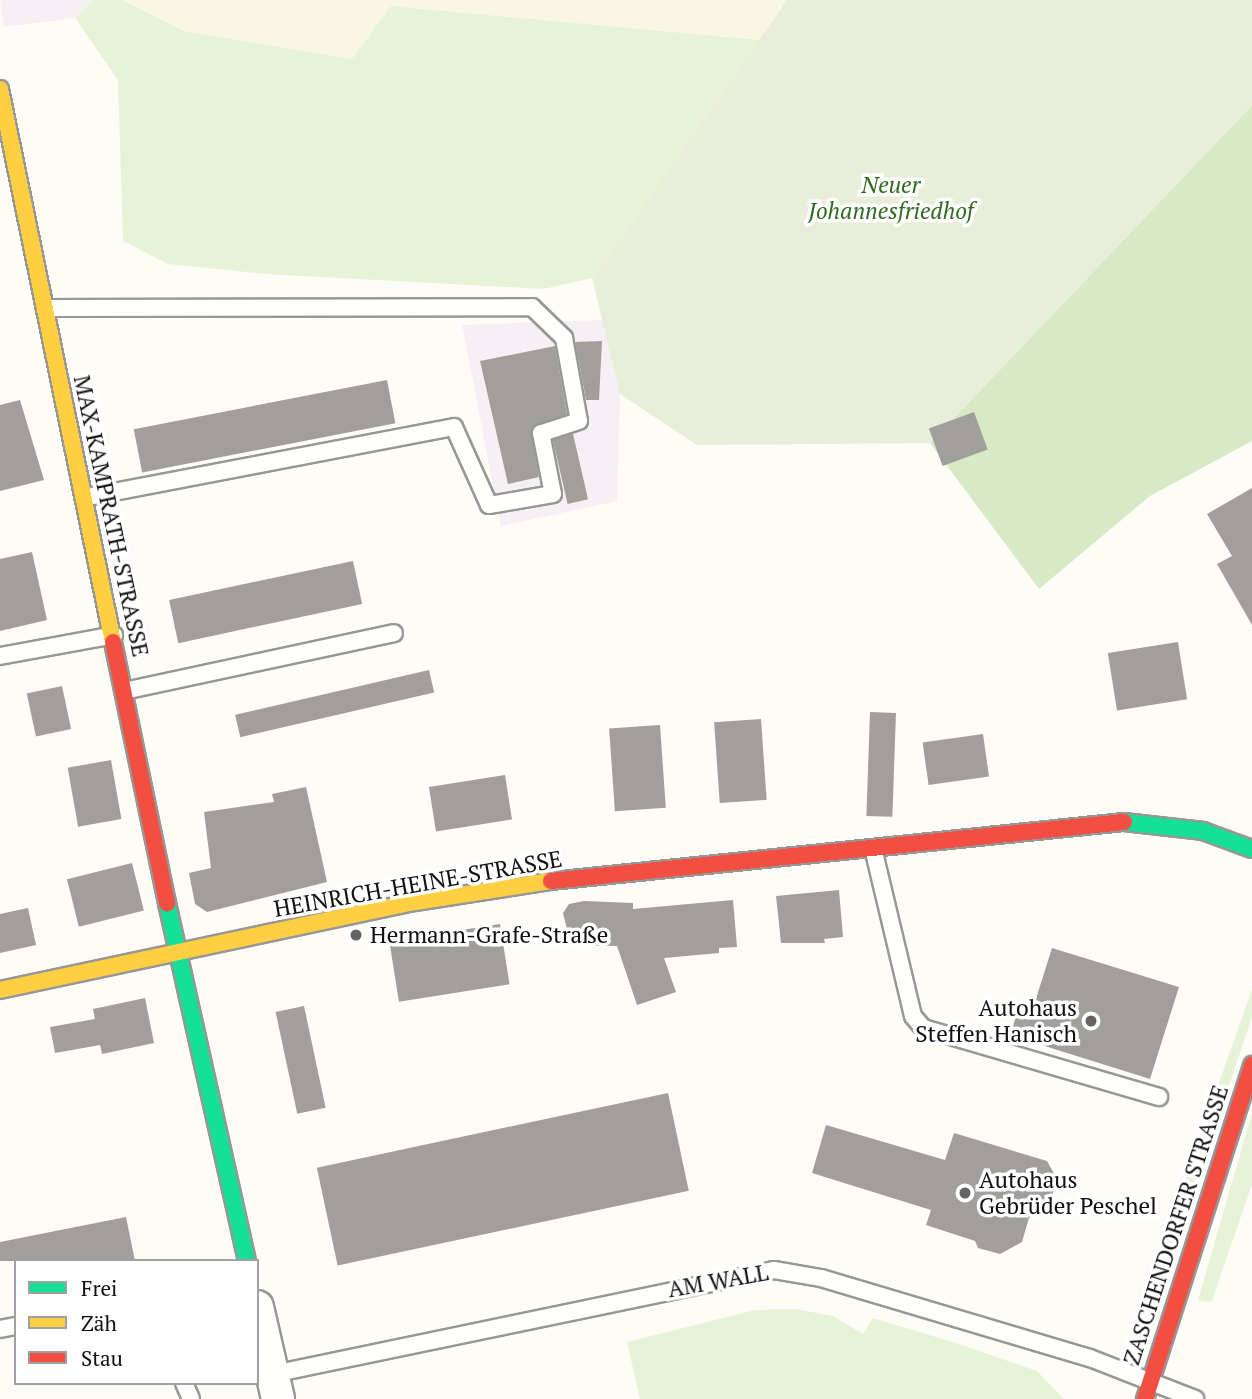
<!DOCTYPE html>
<html>
<head>
<meta charset="utf-8">
<style>
  body { margin:0 }
  #map { position:relative; width:1252px; height:1399px; overflow:hidden; background:#fdfcf7; font-family:"PT Serif",serif }
  div>[style] { position:absolute }
  .industrial>* { inset:0; background:#f5f0f3 }
  .farmland>* { inset:0; background:#f9f7e4 }
  .green>* { inset:0; background:#e7f3d7 }
  .forest>* { inset:0; background:#d8eac5 }
  .cemetery>* { inset:0; background:#e9eedb }
  .building>* { inset:0; background:#a19f9c; transform-origin:0 0 }
  .roads { filter:drop-shadow(2px 0 #979795) drop-shadow(-2px 0 #979795) drop-shadow(0 2px #979795) drop-shadow(0 -2px #979795) }
  .lane>* { height:16px; margin:-8px; padding:0 8px; transform-origin:8px; border-radius:8px; background:#fffffe }
  .street>* { height:32px; margin:-16px; padding:0 16px; transform-origin:16px; border-radius:16px; background:#fffffe }
  .fast>* { height:16px; margin:-8px; padding:0 8px; transform-origin:8px; border-radius:8px; background:#16e098 }
  .slow>* { height:16px; margin:-8px; padding:0 8px; transform-origin:8px; border-radius:8px; background:#ffcf43 }
  .jam>* { height:16px; margin:-8px; padding:0 8px; transform-origin:8px; border-radius:8px; background:#f24e42 }
  .dots>* { width:19px; height:19px; translate:-50% -50%; box-sizing:border-box; border:4px solid #fff; border-radius:50% }
  span { translate:-50% -50%; white-space:nowrap; text-align:center; line-height:1.15; -webkit-text-stroke:7px #fff; paint-order:stroke }
  .park-label { font-size:23px; color:#2f6b1f; font-style:italic }
  .street-label { font-size:23px; color:#111 }
  .poi-label { font-size:23px; color:#111 }
  .left { translate:0 -50%; text-align:left }
  .right { translate:-100% -50%; text-align:right }
  .legend { position:absolute; left:14px; top:1259px; width:245px; height:126px; box-sizing:border-box; background:#fff; border:2px solid #a0a0a0; margin:0; padding:9px 12px; list-style:none; font-size:21px; color:#111 }
  .legend li { display:flex; align-items:center; gap:14px; height:35px }
  .legend b { width:35px; border:2px solid #a0a0a0 }
</style>
</head>
<body>
<div id="map">
  <div class="industrial">
    <i style="clip-path:polygon(0 0,93px 0,75px 18px,4px 27px)"></i>
    <i style="clip-path:polygon(603px 320px,620px 394px,617px 501px,501px 526px,462px 325px)"></i>
  </div>
  <div class="farmland">
    <i style="clip-path:polygon(122px 0,787px 0,759px 40px,392px 6px,352px 59px,184px 31px)"></i>
  </div>
  <div class="green">
    <i style="clip-path:polygon(93px 0,122px 0,184px 31px,352px 59px,391px 6px,759px 40px,592px 278px,543px 289px,266px 274px,168px 264px,123px 241px,118px 80px,75px 18px)"></i>
    <i style="clip-path:polygon(1252px 989px,1252px 1017px,1161px 1289px,1155px 1288px,1152px 1282px,1181px 1191px)"></i>
    <i style="clip-path:polygon(1252px 1113px,1252px 1184px,1212px 1301px,1205px 1302px,1198px 1300px)"></i>
    <i style="clip-path:polygon(796px 1309px,833px 1316px,863px 1334px,873px 1318px,959px 1344px,1037px 1371px,1064px 1399px,640px 1399px,627px 1342px,755px 1310px)"></i>
  </div>
  <div class="forest">
    <i style="clip-path:polygon(1252px 105px,1252px 441px,1150px 496px,1039px 589px,930px 443px)"></i>
  </div>
  <div class="cemetery">
    <i style="clip-path:polygon(787px 0,1252px 0,1252px 105px,930px 443px,697px 445px,620px 394px,592px 278px)"></i>
  </div>
  <div class="building">
    <i style="clip-path:polygon(602px 341px,599px 400px,586px 400px,575px 342px)"></i>
    <i style="clip-path:polygon(555px 346px,567px 414px,531px 429px,539px 477px,508px 484px,480px 361px)"></i>
    <i style="left:387px;top:380px;width:44px;height:258px;rotate:79deg"></i>
    <i style="clip-path:polygon(20px 400px,44px 480px,0 491px,0 405px)"></i>
    <i style="left:974px;top:412px;width:40px;height:48px;rotate:70deg"></i>
    <i style="left:573px;top:434px;width:67px;height:21px;rotate:77deg"></i>
    <i style="clip-path:polygon(1252px 488px,1252px 625px,1217px 564px,1232px 556px,1207px 514px)"></i>
    <i style="clip-path:polygon(32px 552px,47px 620px,0 631px,0 559px)"></i>
    <i style="left:353px;top:561px;width:44px;height:188px;rotate:78deg"></i>
    <i style="left:1178px;top:642px;width:58px;height:71px;rotate:81deg"></i>
    <i style="left:429px;top:670px;width:23px;height:199px;rotate:77deg"></i>
    <i style="left:62px;top:686px;width:44px;height:36px;rotate:78deg"></i>
    <i style="left:870px;top:712px;width:26px;height:104px;rotate:2deg"></i>
    <i style="left:761px;top:719px;width:81px;height:47px;rotate:86deg"></i>
    <i style="left:660px;top:725px;width:83px;height:51px;rotate:86deg"></i>
    <i style="left:983px;top:734px;width:43px;height:61px;rotate:82deg"></i>
    <i style="left:111px;top:760px;width:60px;height:44px;rotate:80deg"></i>
    <i style="left:505px;top:775px;width:45px;height:77px;rotate:81deg"></i>
    <i style="clip-path:polygon(306px 787px,327px 882px,207px 912px,195px 904px,189px 873px,211px 868px,204px 812px,274px 802px,272px 794px)"></i>
    <i style="left:132px;top:863px;width:49px;height:67px;rotate:76deg"></i>
    <i style="clip-path:polygon(839px 890px,843px 937px,824px 939px,825px 943px,781px 943px,776px 896px)"></i>
    <i style="clip-path:polygon(733px 900px,737px 947px,719px 948px,719px 953px,664px 958px,676px 992px,637px 1005px,617px 946px,571px 945px,563px 913px,569px 904px,584px 901px,633px 903px,633px 909px)"></i>
    <i style="clip-path:polygon(28px 908px,36px 945px,0 953px,0 914px)"></i>
    <i style="left:500px;top:924px;width:61px;height:112px;rotate:81deg"></i>
    <i style="clip-path:polygon(1052px 948px,1179px 987px,1150px 1079px,1010px 1035px,1020px 1004px,1033px 1008px)"></i>
    <i style="clip-path:polygon(145px 998px,154px 1043px,102px 1054px,100px 1045px,55px 1053px,50px 1027px,95px 1019px,93px 1009px)"></i>
    <i style="left:304px;top:1006px;width:104px;height:29px;rotate:78deg"></i>
    <i style="left:668px;top:1093px;width:100px;height:359px;rotate:78deg"></i>
    <i style="clip-path:polygon(826px 1125px,945px 1160px,954px 1133px,1047px 1161px,1057px 1179px,1049px 1207px,1029px 1218px,1022px 1242px,1000px 1254px,978px 1248px,975px 1241px,926px 1225px,931px 1210px,812px 1173px)"></i>
    <i style="clip-path:polygon(126px 1217px,135px 1261px,0 1261px,0 1242px)"></i>
  </div>
  <div class="roads">
    <div class="lane">
      <i style="left:46px;top:308px;width:486px;rotate:-0.1deg"></i>
      <i style="left:532px;top:307px;width:45px;rotate:44.1deg"></i>
      <i style="left:564px;top:338px;width:84px;rotate:79.8deg"></i>
      <i style="left:579px;top:421px;width:40px;rotate:162deg"></i>
      <i style="left:541px;top:433px;width:62px;rotate:78.9deg"></i>
      <i style="left:553px;top:494px;width:65px;rotate:170.2deg"></i>
      <i style="left:489px;top:505px;width:85px;rotate:-114.2deg"></i>
      <i style="left:454px;top:427px;width:375px;rotate:169.2deg"></i>
      <i style="left:0;top:656px;width:116px;rotate:-10.4deg"></i>
      <i style="left:124px;top:691px;width:276px;rotate:-12.1deg"></i>
      <i style="left:873px;top:848px;width:173px;rotate:76.6deg"></i>
      <i style="left:913px;top:1016px;width:16px;rotate:50deg"></i>
      <i style="left:923px;top:1028px;width:246px;rotate:16.3deg"></i>
      <i style="left:0;top:1329px;width:16px;rotate:-11deg"></i>
      <i style="left:273px;top:1374px;width:512px;rotate:-11.73deg"></i>
      <i style="left:774px;top:1270px;width:48px;rotate:9.7deg"></i>
      <i style="left:821px;top:1278px;width:281px;rotate:16.6deg"></i>
      <i style="left:1090px;top:1358px;width:113px;rotate:21.3deg"></i>
      <i style="left:184px;top:1383px;width:17px;rotate:66deg"></i>
    </div>
    <div class="street">
      <i style="left:257px;top:1307px;width:94px;rotate:77.1deg"></i>
    </div>
    <div class="fast">
      <i style="left:1124px;top:822px;width:80px;rotate:6.5deg"></i>
      <i style="left:1203px;top:831px;width:52px;rotate:20.2deg"></i>
      <i style="left:167px;top:903px;width:367px;rotate:77.4deg"></i>
    </div>
    <div class="slow">
      <i style="left:0;top:89px;width:564px;rotate:78.45deg"></i>
      <i style="left:0;top:990px;width:424px;rotate:-12deg"></i>
      <i style="left:415px;top:902px;width:138px;rotate:-8.8deg"></i>
    </div>
    <div class="jam">
      <i style="left:113px;top:642px;width:267px;rotate:78.3deg"></i>
      <i style="left:551px;top:881px;width:576px;rotate:-5.88deg"></i>
      <i style="left:1145px;top:1399px;width:351px;rotate:-72.2deg"></i>
    </div>
  </div>
  <div class="dots">
    <i style="left:356px;top:935px;background:#646362"></i>
    <i style="left:1091px;top:1021px;background:#646362"></i>
    <i style="left:965px;top:1193px;background:#646362"></i>
  </div>
  <div class="park-label">
    <span style="left:891px;top:198px">Neuer<br>Johannesfriedhof</span>
  </div>
  <div class="street-label">
    <span style="left:111px;top:516px;rotate:78deg">MAX-KAMPRATH-STRASSE</span>
    <span style="left:418px;top:884px;rotate:-10deg">HEINRICH-HEINE-STRASSE</span>
    <span style="left:1176px;top:1225px;rotate:-72deg">ZASCHENDORFER STRASSE</span>
    <span style="left:718px;top:1281px;rotate:-10deg">AM WALL</span>
  </div>
  <div class="poi-label">
    <span class="left" style="left:370px;top:935px">Hermann-Grafe-Straße</span>
    <span class="right" style="left:1077px;top:1021px">Autohaus<br>Steffen Hanisch</span>
    <span class="left" style="left:979px;top:1193px">Autohaus<br>Gebrüder Peschel</span>
  </div>
  <ul class="legend">
  <li><b style="height:9px;background:#16e098"></b>Frei</li>
  <li><b style="height:9px;background:#ffcf43"></b>Zäh</li>
  <li><b style="height:9px;background:#f24e42"></b>Stau</li>
  </ul>
</div>
</body>
</html>
